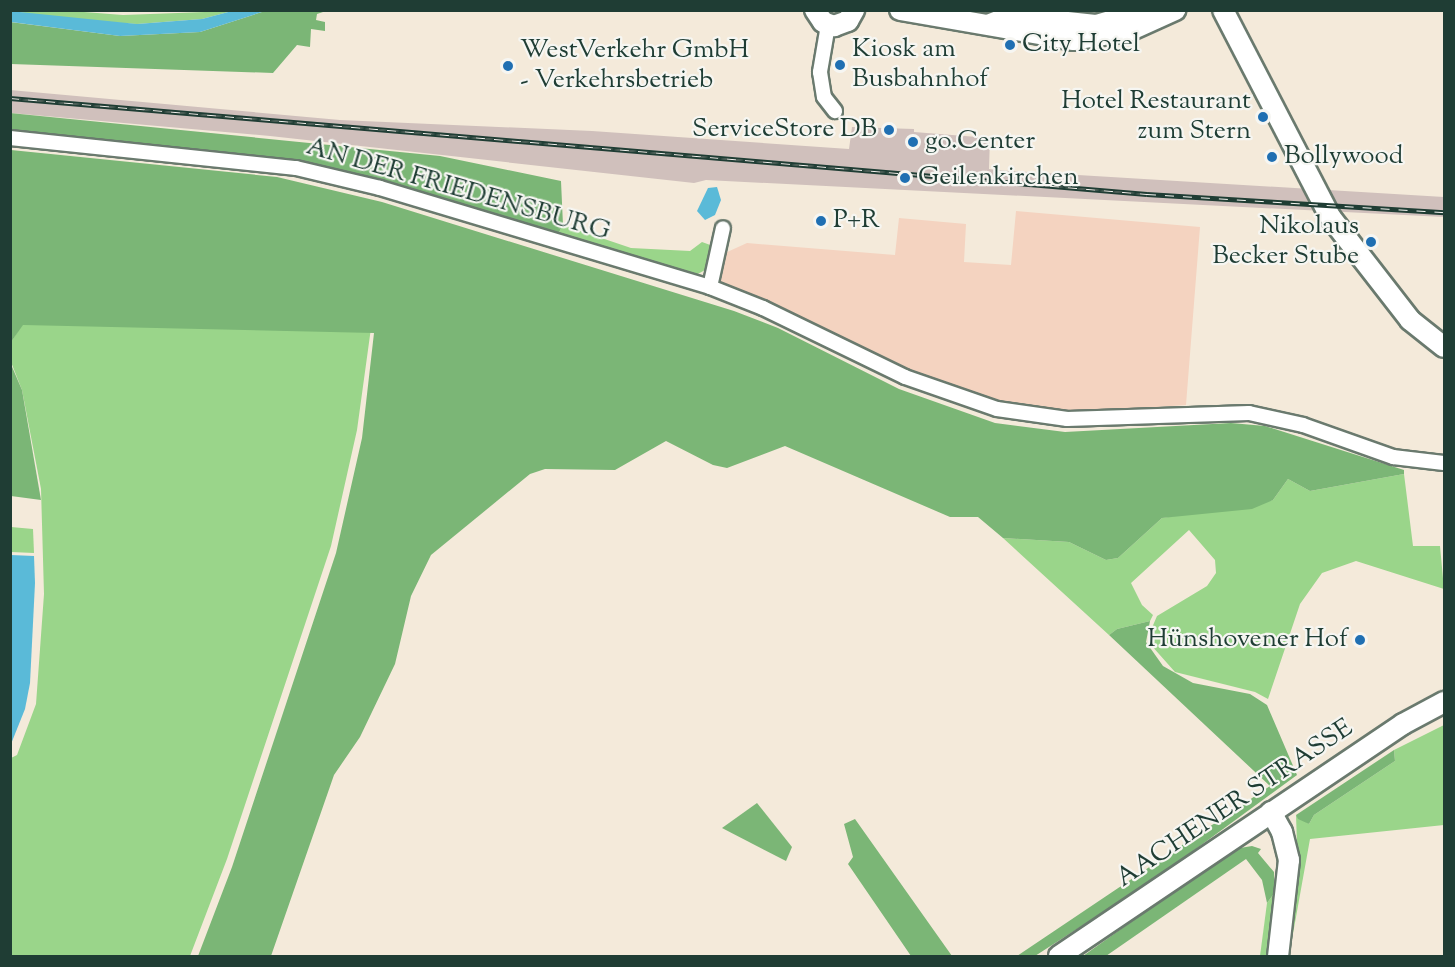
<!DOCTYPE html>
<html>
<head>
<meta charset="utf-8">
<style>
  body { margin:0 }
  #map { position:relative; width:1455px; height:967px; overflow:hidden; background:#f4eada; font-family:"Sorts Mill Goudy",serif }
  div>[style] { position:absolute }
  .built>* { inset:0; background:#f4d3c0 }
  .industrial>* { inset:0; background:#d0c0bc }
  .green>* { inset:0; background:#9ad58a }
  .forest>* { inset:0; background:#7bb676 }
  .water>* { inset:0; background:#5abad8 }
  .roads { filter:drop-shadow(2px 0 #6a7a6e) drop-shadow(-2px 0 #6a7a6e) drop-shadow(0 2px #6a7a6e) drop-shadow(0 -2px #6a7a6e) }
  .street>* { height:14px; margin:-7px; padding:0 7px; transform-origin:7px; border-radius:7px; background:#fff }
  .secondary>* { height:20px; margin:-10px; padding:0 10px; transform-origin:10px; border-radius:10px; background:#fff }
  .rail>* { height:5px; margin-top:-2.5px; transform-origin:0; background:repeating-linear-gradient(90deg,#f6f6f2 0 9px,#1f3d34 0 18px); box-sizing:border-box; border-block:2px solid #1f3d34 }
  .dots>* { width:16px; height:16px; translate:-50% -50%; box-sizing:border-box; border:3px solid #f6f6f2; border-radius:50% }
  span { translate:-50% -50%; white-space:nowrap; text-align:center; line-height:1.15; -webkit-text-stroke:4.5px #f6f6f2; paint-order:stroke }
  .poi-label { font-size:26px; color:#1f3d34 }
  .left { translate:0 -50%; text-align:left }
  .right { translate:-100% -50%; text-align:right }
  .street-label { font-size:26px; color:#1f3d34 }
  .frame { position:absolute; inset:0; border:12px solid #1f3d34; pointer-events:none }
</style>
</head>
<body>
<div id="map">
  <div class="built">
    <i style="clip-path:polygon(1016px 211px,1200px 227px,1186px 405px,1073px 413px,998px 402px,923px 378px,723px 285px,719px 277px,725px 253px,747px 243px,895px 255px,899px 218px,966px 224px,964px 262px,1011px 265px)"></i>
  </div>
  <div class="industrial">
    <i style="clip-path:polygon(10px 90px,340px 120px,592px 131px,849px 149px,852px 127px,914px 129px,914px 132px,990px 138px,989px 169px,995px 170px,1444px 197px,1444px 217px,706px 180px,694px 183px,270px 136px,11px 113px)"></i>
  </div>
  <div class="green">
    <i style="clip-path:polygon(58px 10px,123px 15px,232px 11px,202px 19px,137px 24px,74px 20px,11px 11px)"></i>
    <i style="clip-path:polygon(563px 225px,631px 248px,690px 251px,702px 242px,713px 246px,705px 270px,696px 275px,558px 234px)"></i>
    <i style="clip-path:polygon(100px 324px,371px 328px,357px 430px,331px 546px,227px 859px,190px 956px,11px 956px,11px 758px,17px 755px,36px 704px,44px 594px,41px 489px,22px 390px,11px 362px,11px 342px,22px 325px)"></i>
    <i style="clip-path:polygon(1404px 474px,1413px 546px,1440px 546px,1444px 589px,1356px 561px,1322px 573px,1300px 604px,1268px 699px,1255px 692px,1175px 672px,1151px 645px,1151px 630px,1157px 616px,1207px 586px,1216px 573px,1215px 560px,1189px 530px,1131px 583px,1142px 605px,1153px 615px,1150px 621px,1117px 629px,1109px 635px,1003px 538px,1069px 542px,1106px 560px,1118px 558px,1162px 518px,1273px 500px,1288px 479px,1310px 491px)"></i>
    <i style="clip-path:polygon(11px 527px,33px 529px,34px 553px,11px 552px)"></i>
    <i style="clip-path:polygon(1444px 725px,1444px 825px,1310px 839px,1289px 956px,1282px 956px,1298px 874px,1296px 815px,1309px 824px,1314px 815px,1395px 761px,1394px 750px)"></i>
    <i style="clip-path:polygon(1275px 892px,1268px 956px,1260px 956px,1267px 903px)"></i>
  </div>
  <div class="forest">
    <i style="clip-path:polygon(265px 11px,326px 11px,317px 14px,316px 20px,325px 22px,325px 31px,311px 29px,310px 47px,297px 45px,273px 73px,11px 64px,10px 22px,120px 36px,200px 32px)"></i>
    <i style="clip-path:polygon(10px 113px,440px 156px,561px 181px,563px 225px,558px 234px,383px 182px,261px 156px,11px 131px)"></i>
    <i style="clip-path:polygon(11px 150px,277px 177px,382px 202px,734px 311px,778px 328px,899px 389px,995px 423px,1065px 432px,1231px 423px,1265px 426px,1404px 470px,1404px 474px,1310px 491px,1288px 479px,1273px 500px,1252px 509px,1162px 518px,1118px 558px,1106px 560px,1069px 542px,1003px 538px,978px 517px,950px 517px,785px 446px,727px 468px,713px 465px,666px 441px,615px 470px,545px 469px,530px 474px,431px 555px,411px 596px,395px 664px,360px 737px,334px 775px,271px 956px,198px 956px,232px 867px,336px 553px,362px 438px,374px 333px,23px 325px,11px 342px)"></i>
    <i style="clip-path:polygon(10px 362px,22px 390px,41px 500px,11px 496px)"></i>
    <i style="clip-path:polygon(1150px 621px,1146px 642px,1163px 666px,1193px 683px,1250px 694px,1267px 705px,1297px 775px,1156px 878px,1035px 956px,1017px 956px,1270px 786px,1109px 635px,1117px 629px)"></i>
    <i style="clip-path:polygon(1394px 750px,1395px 761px,1314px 815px,1309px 824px,1298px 819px,1296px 815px)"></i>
    <i style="clip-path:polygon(757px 803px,792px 847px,786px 861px,722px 828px)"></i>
    <i style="clip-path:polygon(855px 819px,952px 956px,911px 956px,848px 864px,853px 857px,844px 824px)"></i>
    <i style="clip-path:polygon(1252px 846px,1261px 849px,1258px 853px,1274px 872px,1275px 892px,1267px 903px,1262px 880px,1246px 859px,1106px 956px,1083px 956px,1234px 849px)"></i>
  </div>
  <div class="water">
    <i style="clip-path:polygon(10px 11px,137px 24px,202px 19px,232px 11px,265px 11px,200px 32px,120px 36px,11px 22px)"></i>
    <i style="clip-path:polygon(717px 187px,721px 200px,715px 215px,705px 220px,697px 211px,708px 188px)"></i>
    <i style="clip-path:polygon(11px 555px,34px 556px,35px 583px,30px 683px,25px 709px,11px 744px)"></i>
  </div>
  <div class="roads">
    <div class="street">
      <i style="left:828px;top:25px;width:48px;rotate:99.7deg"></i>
      <i style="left:820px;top:72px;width:25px;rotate:81deg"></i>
      <i style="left:824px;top:97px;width:18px;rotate:52deg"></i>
      <i style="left:10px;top:138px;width:288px;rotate:6deg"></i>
      <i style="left:296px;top:168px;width:86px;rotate:13.4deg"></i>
      <i style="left:380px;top:188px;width:345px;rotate:16.7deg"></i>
      <i style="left:710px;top:287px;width:57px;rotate:21.6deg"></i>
      <i style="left:763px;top:308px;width:158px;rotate:25.9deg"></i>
      <i style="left:905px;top:377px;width:97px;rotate:19.2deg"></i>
      <i style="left:997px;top:409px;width:71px;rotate:8.1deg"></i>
      <i style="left:1067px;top:419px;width:182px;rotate:-1.9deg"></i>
      <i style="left:1249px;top:413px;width:55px;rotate:12.5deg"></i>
      <i style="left:1303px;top:425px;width:96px;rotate:19.6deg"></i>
      <i style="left:1393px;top:457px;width:51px;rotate:6.7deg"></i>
      <i style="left:710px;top:287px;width:60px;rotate:-77.6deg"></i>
    </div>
    <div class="secondary">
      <i style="left:815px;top:10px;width:14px;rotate:56deg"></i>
      <i style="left:823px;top:22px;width:12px;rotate:20deg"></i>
      <i style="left:834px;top:26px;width:15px;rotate:-20deg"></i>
      <i style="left:848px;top:21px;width:13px;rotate:-61deg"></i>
      <i style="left:900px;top:10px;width:176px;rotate:9.8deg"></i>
      <i style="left:1073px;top:40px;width:57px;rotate:-9.1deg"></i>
      <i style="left:1129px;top:31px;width:51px;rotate:-24.5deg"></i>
      <i style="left:1223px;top:10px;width:234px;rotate:62.6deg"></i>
      <i style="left:1331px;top:218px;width:129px;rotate:52.2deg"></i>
      <i style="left:1410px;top:320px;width:43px;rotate:38.5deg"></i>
      <i style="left:990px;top:24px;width:22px;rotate:-21deg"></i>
      <i style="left:1011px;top:16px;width:85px;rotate:6deg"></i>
      <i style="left:1096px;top:25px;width:54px;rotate:-16.1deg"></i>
      <i style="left:1271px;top:812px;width:23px;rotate:61deg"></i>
      <i style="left:1282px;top:832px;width:29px;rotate:76deg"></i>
      <i style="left:1289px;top:860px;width:97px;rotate:96.5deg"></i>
      <i style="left:1059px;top:956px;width:415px;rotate:-34deg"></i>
      <i style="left:1403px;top:724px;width:47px;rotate:-28.2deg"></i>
    </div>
  </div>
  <div class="rail">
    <i style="left:10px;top:98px;width:1141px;rotate:4.83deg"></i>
    <i style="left:1147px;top:194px;width:298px;rotate:3.5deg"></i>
  </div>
  <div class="dots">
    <i style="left:1010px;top:45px;background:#1f6fb2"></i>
    <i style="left:840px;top:65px;background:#1f6fb2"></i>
    <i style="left:508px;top:66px;background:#1f6fb2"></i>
    <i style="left:1263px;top:117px;background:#1f6fb2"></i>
    <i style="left:889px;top:130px;background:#1f6fb2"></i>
    <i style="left:913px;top:142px;background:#1f6fb2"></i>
    <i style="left:1272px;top:157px;background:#1f6fb2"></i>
    <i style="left:905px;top:178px;background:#1f6fb2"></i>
    <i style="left:821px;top:221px;background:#1f6fb2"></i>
    <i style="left:1371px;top:242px;background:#1f6fb2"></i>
    <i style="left:1360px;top:640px;background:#1f6fb2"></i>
  </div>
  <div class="poi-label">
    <span class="left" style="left:1022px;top:45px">City Hotel</span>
    <span class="left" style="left:852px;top:65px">Kiosk am<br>Busbahnhof</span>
    <span class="left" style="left:520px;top:66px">WestVerkehr GmbH<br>- Verkehrsbetrieb</span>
    <span class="right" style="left:1251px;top:117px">Hotel Restaurant<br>zum Stern</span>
    <span class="right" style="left:877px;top:130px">ServiceStore DB</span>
    <span class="left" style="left:925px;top:142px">go.Center</span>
    <span class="left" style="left:1284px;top:157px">Bollywood</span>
    <span class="left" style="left:918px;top:178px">Geilenkirchen</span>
    <span class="left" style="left:833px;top:221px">P+R</span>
    <span class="right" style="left:1359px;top:242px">Nikolaus<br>Becker Stube</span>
    <span class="right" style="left:1348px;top:640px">Hünshovener Hof</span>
  </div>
  <div class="street-label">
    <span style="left:458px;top:190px;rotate:16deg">AN DER FRIEDENSBURG</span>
    <span style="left:1235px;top:804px;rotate:-34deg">AACHENER STRASSE</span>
  </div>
  <div class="frame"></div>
</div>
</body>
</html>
